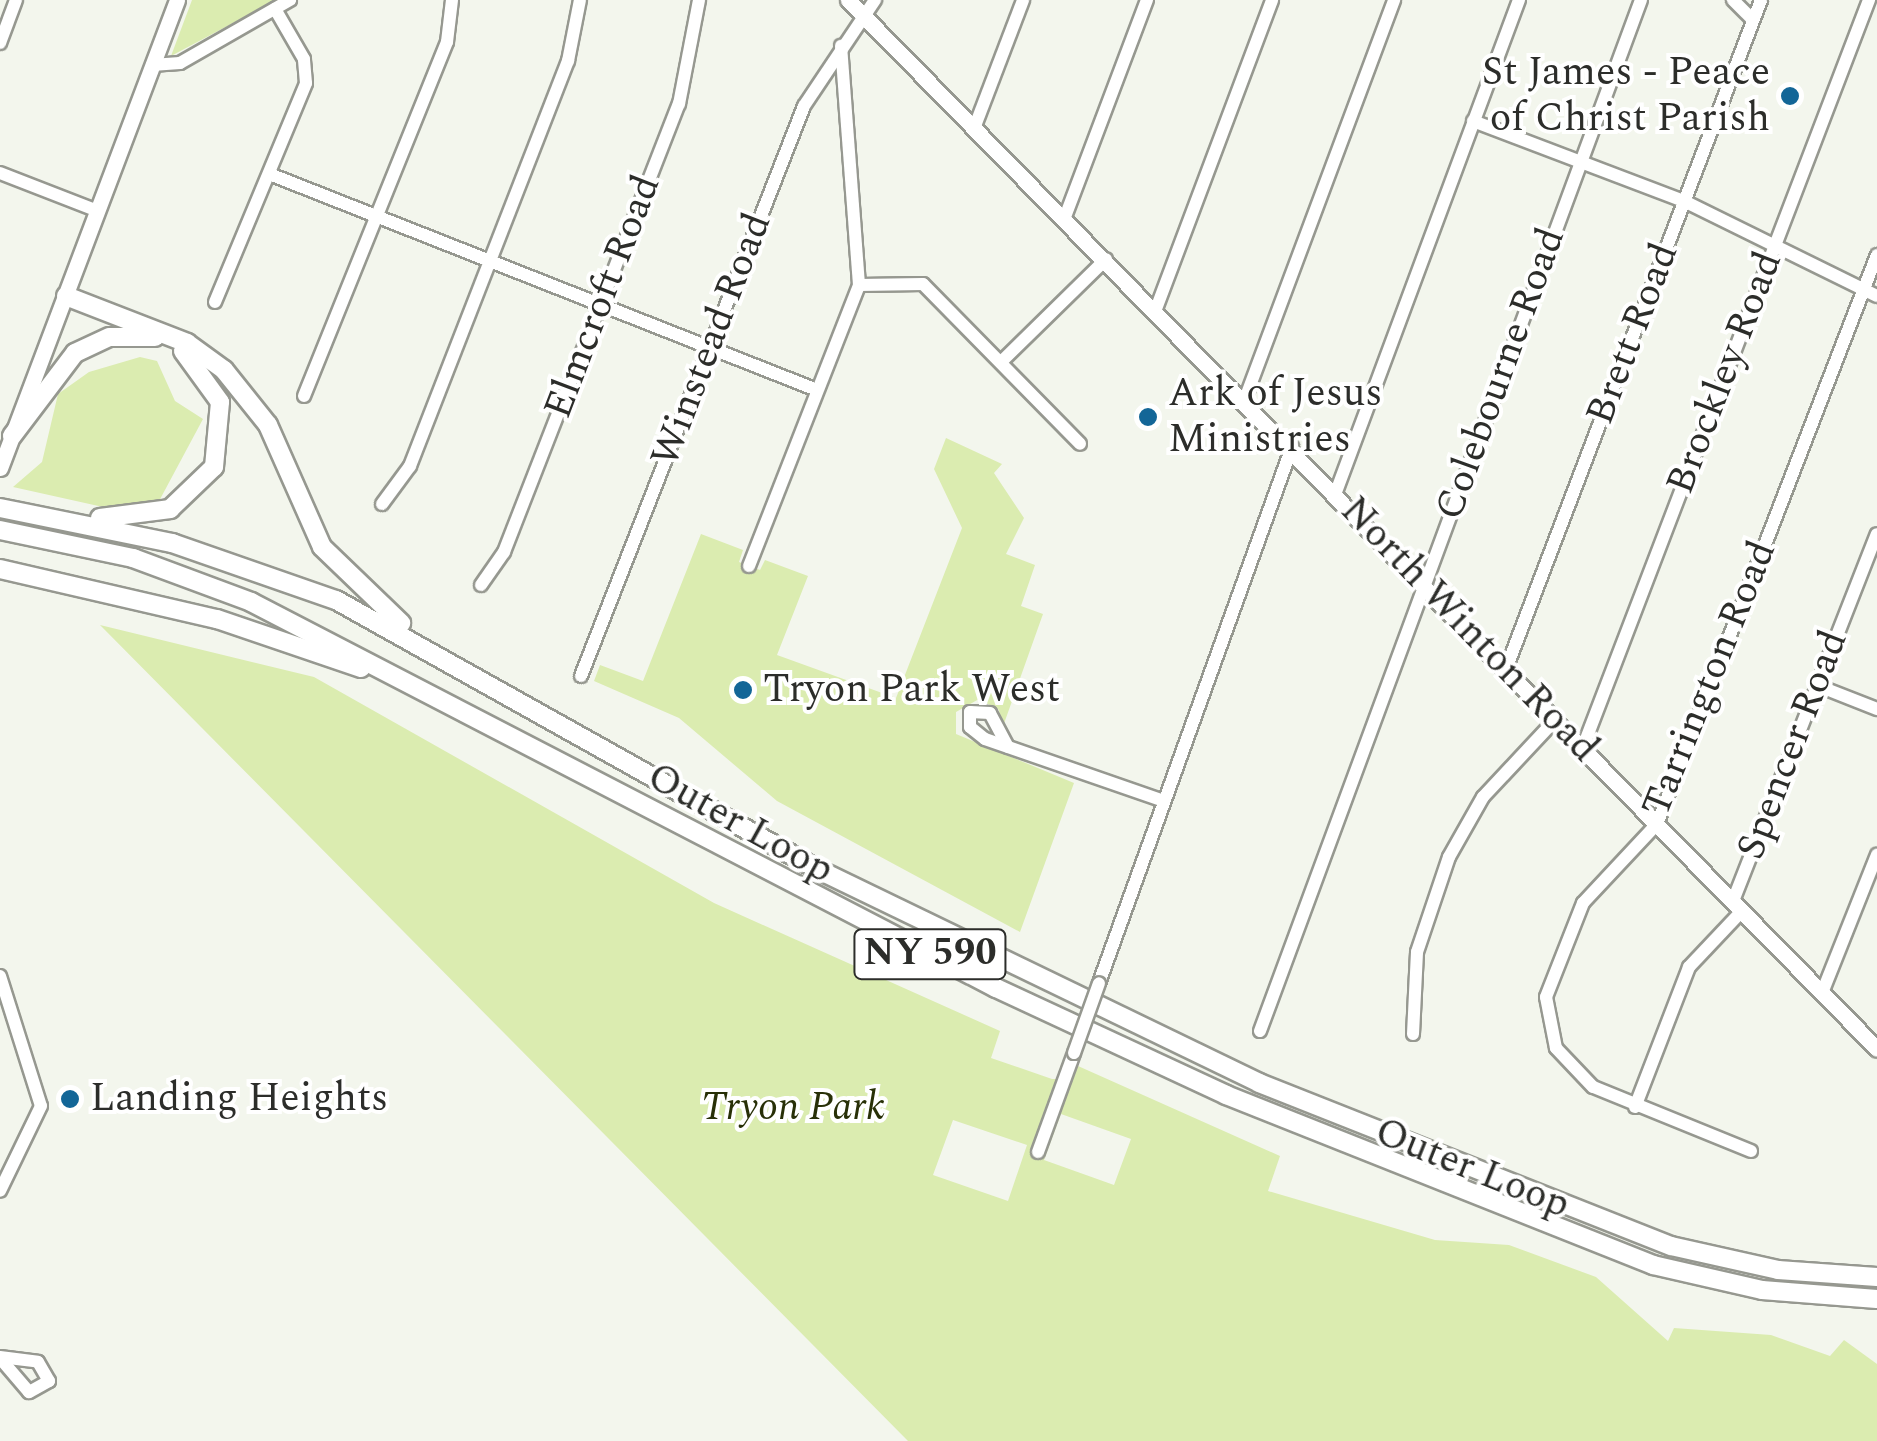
<!DOCTYPE html>
<html>
<head>
<meta charset="utf-8">
<style>
  body { margin:0 }
  #map { position:relative; width:1877px; height:1441px; overflow:hidden; background:#f3f6ed; font-family:Spectral,serif }
  div>[style] { position:absolute }
  .green>* { inset:0; background:#dbecb0 }
  .roads { filter:drop-shadow(2px 0 #969890) drop-shadow(-2px 0 #969890) drop-shadow(0 2px #969890) drop-shadow(0 -2px #969890) }
  .minor>* { height:12px; margin:-6px; padding:0 6px; transform-origin:6px; border-radius:6px; background:#fff }
  .major>* { height:15px; margin:-7.5px; padding:0 7.5px; transform-origin:7.5px; border-radius:7.5px; background:#fff }
  .highway>* { height:18px; margin:-9px; padding:0 9px; transform-origin:9px; border-radius:9px; background:#fff }
  .bridges { filter:drop-shadow(2px 0 #969890) drop-shadow(-2px 0 #969890) drop-shadow(0 2px #969890) drop-shadow(0 -2px #969890) }
  .minor-bridge>* { height:12px; margin:-6px; padding:0 6px; transform-origin:6px; border-radius:6px; background:#fff }
  .dots>* { width:28px; height:28px; translate:-50% -50%; box-sizing:border-box; border:5px solid #fff; border-radius:50% }
  span { translate:-50% -50%; white-space:nowrap; text-align:center; line-height:1.15; -webkit-text-stroke:8px #fff; paint-order:stroke }
  .shield-label span { padding:2px 8px; background:#fff; border:2px solid; border-radius:8px; -webkit-text-stroke-width:0 }
  .shield-label { font-size:38px; color:#2c2d2a; font-weight:700 }
  .poi-label { font-size:40px; color:#2c2d2a }
  .right { translate:-100% -50%; text-align:right }
  .left { translate:0 -50%; text-align:left }
  .street-label { font-size:40px; color:#2c2d2a }
  .park-label { font-size:40px; color:#283007; font-style:italic }
</style>
</head>
<body>
<div id="map">
  <div class="green">
    <i style="clip-path:polygon(192px 0,276px 0,171px 56px)"></i>
    <i style="clip-path:polygon(140px 357px,157px 361px,175px 401px,203px 419px,158px 503px,112px 509px,13px 487px,42px 462px,58px 394px,89px 372px)"></i>
    <i style="clip-path:polygon(946px 438px,1002px 464px,994px 473px,1024px 518px,1006px 554px,1035px 565px,1021px 606px,1043px 614px,1001px 732px,999px 710px,979px 699px,956px 712px,956px 734px,1074px 783px,1020px 932px,777px 801px,679px 718px,594px 681px,600px 665px,643px 681px,701px 534px,743px 550px,739px 562px,760px 570px,765px 560px,808px 576px,777px 655px,896px 698px,962px 528px,934px 469px)"></i>
    <i style="clip-path:polygon(evenodd,100px 625px,314px 677px,714px 903px,1000px 1031px,991px 1058px,1052px 1079px,1073px 1079px,1078px 1066px,1280px 1156px,1268px 1191px,1435px 1240px,1509px 1245px,1596px 1277px,1668px 1341px,1674px 1328px,1771px 1335px,1830px 1356px,1844px 1340px,1877px 1364px,1877px 1441px,908px 1441px,100px 625px,1061px 1114px,1131px 1139px,1114px 1185px,1044px 1160px,1061px 1114px,100px 625px,953px 1120px,1027px 1145px,1008px 1201px,933px 1175px,953px 1120px)"></i>
  </div>
  <div class="roads">
    <div class="minor">
      <i style="left:1733px;top:0;width:28px;rotate:45deg"></i>
      <i style="left:0;top:43px;width:46px;rotate:-69.6deg"></i>
      <i style="left:152px;top:65px;width:28px;rotate:-4deg"></i>
      <i style="left:180px;top:63px;width:127px;rotate:-29.8deg"></i>
      <i style="left:1473px;top:121px;width:226px;rotate:20.8deg"></i>
      <i style="left:1684px;top:201px;width:215px;rotate:26.2deg"></i>
      <i style="left:975px;top:126px;width:135px;rotate:-69.1deg"></i>
      <i style="left:0;top:173px;width:105px;rotate:21.2deg"></i>
      <i style="left:272px;top:175px;width:586px;rotate:21.53deg"></i>
      <i style="left:1065px;top:217px;width:232px;rotate:-69.3deg"></i>
      <i style="left:859px;top:285px;width:64px;rotate:-0.9deg"></i>
      <i style="left:923px;top:284px;width:224px;rotate:45.5deg"></i>
      <i style="left:215px;top:302px;width:237px;rotate:-67.4deg"></i>
      <i style="left:306px;top:83px;width:24px;rotate:-95deg"></i>
      <i style="left:304px;top:59px;width:58px;rotate:-120.1deg"></i>
      <i style="left:1156px;top:309px;width:330px;rotate:-69.4deg"></i>
      <i style="left:1001px;top:362px;width:147px;rotate:-44.4deg"></i>
      <i style="left:304px;top:396px;width:382px;rotate:-68deg"></i>
      <i style="left:447px;top:42px;width:42px;rotate:-83.2deg"></i>
      <i style="left:1245px;top:399px;width:426px;rotate:-69.5deg"></i>
      <i style="left:1336px;top:492px;width:525px;rotate:-69.6deg"></i>
      <i style="left:382px;top:504px;width:47px;rotate:-53.6deg"></i>
      <i style="left:410px;top:466px;width:435px;rotate:-68.7deg"></i>
      <i style="left:568px;top:61px;width:62px;rotate:-78.9deg"></i>
      <i style="left:749px;top:566px;width:302px;rotate:-68.6deg"></i>
      <i style="left:859px;top:285px;width:240px;rotate:-94.3deg"></i>
      <i style="left:481px;top:585px;width:40px;rotate:-55.1deg"></i>
      <i style="left:504px;top:552px;width:481px;rotate:-68.7deg"></i>
      <i style="left:679px;top:104px;width:106px;rotate:-79.1deg"></i>
      <i style="left:1506px;top:669px;width:716px;rotate:-69.13deg"></i>
      <i style="left:581px;top:676px;width:612px;rotate:-68.63deg"></i>
      <i style="left:804px;top:106px;width:128px;rotate:-56.2deg"></i>
      <i style="left:1816px;top:685px;width:66px;rotate:21.5deg"></i>
      <i style="left:1008px;top:747px;width:38px;rotate:-118deg"></i>
      <i style="left:990px;top:713px;width:20px;rotate:-177deg"></i>
      <i style="left:970px;top:712px;width:15px;rotate:90deg"></i>
      <i style="left:970px;top:727px;width:19px;rotate:39deg"></i>
      <i style="left:985px;top:739px;width:189px;rotate:19.1deg"></i>
      <i style="left:1583px;top:747px;width:800px;rotate:-69.05deg"></i>
      <i style="left:1733px;top:901px;width:394px;rotate:-68.6deg"></i>
      <i style="left:0;top:976px;width:136px;rotate:72.5deg"></i>
      <i style="left:41px;top:1106px;width:94px;rotate:115.8deg"></i>
      <i style="left:1099px;top:983px;width:570px;rotate:-70.2deg"></i>
      <i style="left:1822px;top:993px;width:149px;rotate:-68.3deg"></i>
      <i style="left:1260px;top:1031px;width:1099px;rotate:-69.72deg"></i>
      <i style="left:1413px;top:1034px;width:82px;rotate:-87.2deg"></i>
      <i style="left:1417px;top:952px;width:100px;rotate:-71.4deg"></i>
      <i style="left:1449px;top:857px;width:69px;rotate:-60.5deg"></i>
      <i style="left:1483px;top:797px;width:107px;rotate:-46.9deg"></i>
      <i style="left:1635px;top:1107px;width:150px;rotate:-68.9deg"></i>
      <i style="left:1689px;top:967px;width:77px;rotate:-46.6deg"></i>
      <i style="left:1751px;top:1151px;width:170px;rotate:-157.9deg"></i>
      <i style="left:1593px;top:1087px;width:54px;rotate:-133.5deg"></i>
      <i style="left:1556px;top:1048px;width:52px;rotate:-101.1deg"></i>
      <i style="left:1546px;top:997px;width:101px;rotate:-68.5deg"></i>
      <i style="left:1583px;top:903px;width:108px;rotate:-46.9deg"></i>
      <i style="left:1657px;top:824px;width:610px;rotate:-68.86deg"></i>
      <i style="left:1038px;top:1152px;width:105px;rotate:-70deg"></i>
      <i style="left:0;top:1357px;width:38px;rotate:7deg"></i>
      <i style="left:38px;top:1362px;width:22px;rotate:60deg"></i>
      <i style="left:49px;top:1381px;width:23px;rotate:151deg"></i>
      <i style="left:29px;top:1392px;width:45px;rotate:-130.5deg"></i>
    </div>
    <div class="major">
      <i style="left:848px;top:0;width:1469px;rotate:45.55deg"></i>
      <i style="left:0;top:468px;width:500px;rotate:-69.28deg"></i>
    </div>
    <div class="highway">
      <i style="left:66px;top:296px;width:130px;rotate:21.2deg"></i>
      <i style="left:187px;top:343px;width:46px;rotate:36.1deg"></i>
      <i style="left:224px;top:370px;width:70px;rotate:51.3deg"></i>
      <i style="left:268px;top:425px;width:133px;rotate:66.1deg"></i>
      <i style="left:322px;top:547px;width:110px;rotate:43.9deg"></i>
      <i style="left:12px;top:436px;width:104px;rotate:-52.8deg"></i>
      <i style="left:75px;top:353px;width:38px;rotate:-25deg"></i>
      <i style="left:110px;top:337px;width:45px"></i>
      <i style="left:0;top:508px;width:176px;rotate:11.5deg"></i>
      <i style="left:172px;top:543px;width:174px;rotate:19.2deg"></i>
      <i style="left:336px;top:600px;width:553px;rotate:29.21deg"></i>
      <i style="left:819px;top:870px;width:489px;rotate:25.8deg"></i>
      <i style="left:1259px;top:1083px;width:443px;rotate:21.6deg"></i>
      <i style="left:1671px;top:1246px;width:110px;rotate:12.6deg"></i>
      <i style="left:1778px;top:1270px;width:99px;rotate:4deg"></i>
      <i style="left:100px;top:518px;width:71px;rotate:-7.3deg"></i>
      <i style="left:170px;top:509px;width:61px;rotate:-43.7deg"></i>
      <i style="left:214px;top:467px;width:65px;rotate:-84.7deg"></i>
      <i style="left:220px;top:402px;width:63px;rotate:-126deg"></i>
      <i style="left:0;top:530px;width:136px;rotate:11.9deg"></i>
      <i style="left:133px;top:558px;width:126px;rotate:20.4deg"></i>
      <i style="left:251px;top:602px;width:839px;rotate:27.39deg"></i>
      <i style="left:996px;top:988px;width:254px;rotate:24.9deg"></i>
      <i style="left:1226px;top:1095px;width:460px;rotate:21.7deg"></i>
      <i style="left:1653px;top:1265px;width:112px;rotate:12.9deg"></i>
      <i style="left:1762px;top:1290px;width:115px;rotate:4.5deg"></i>
      <i style="left:0;top:569px;width:223px;rotate:13deg"></i>
      <i style="left:217px;top:619px;width:152px;rotate:18.8deg"></i>
    </div>
  </div>
  <div class="bridges">
    <div class="minor-bridge">
      <i style="left:1074px;top:1053px;width:74px;rotate:-70.3deg"></i>
    </div>
  </div>
  <div class="dots">
    <i style="left:1790px;top:96px;background:#136697"></i>
    <i style="left:1148px;top:417px;background:#136697"></i>
    <i style="left:743px;top:690px;background:#136697"></i>
    <i style="left:70px;top:1099px;background:#136697"></i>
  </div>
  <div class="shield-label">
    <span style="left:930px;top:954px">NY 590</span>
  </div>
  <div class="poi-label">
    <span class="right" style="left:1770px;top:96px">St James - Peace<br>of Christ Parish</span>
    <span class="left" style="left:1168px;top:417px">Ark of Jesus<br>Ministries</span>
    <span class="left" style="left:763px;top:690px">Tryon Park West</span>
    <span class="left" style="left:90px;top:1099px">Landing Heights</span>
  </div>
  <div class="street-label">
    <span style="left:603px;top:297px;rotate:-69deg">Elmcroft Road</span>
    <span style="left:1633px;top:334px;rotate:-69deg">Brett Road</span>
    <span style="left:712px;top:340px;rotate:-69deg">Winstead Road</span>
    <span style="left:1725px;top:373px;rotate:-69deg">Brockley Road</span>
    <span style="left:1501px;top:374px;rotate:-70deg">Colebourne Road</span>
    <span style="left:1469px;top:630px;rotate:46deg">North Winton Road</span>
    <span style="left:1710px;top:679px;rotate:-68deg">Tarrington Road</span>
    <span style="left:1793px;top:745px;rotate:-69deg">Spencer Road</span>
    <span style="left:740px;top:824px;rotate:29deg">Outer Loop</span>
    <span style="left:1472px;top:1169px;rotate:22deg">Outer Loop</span>
  </div>
  <div class="park-label">
    <span style="left:793px;top:1108px">Tryon Park</span>
  </div>
</div>
</body>
</html>
